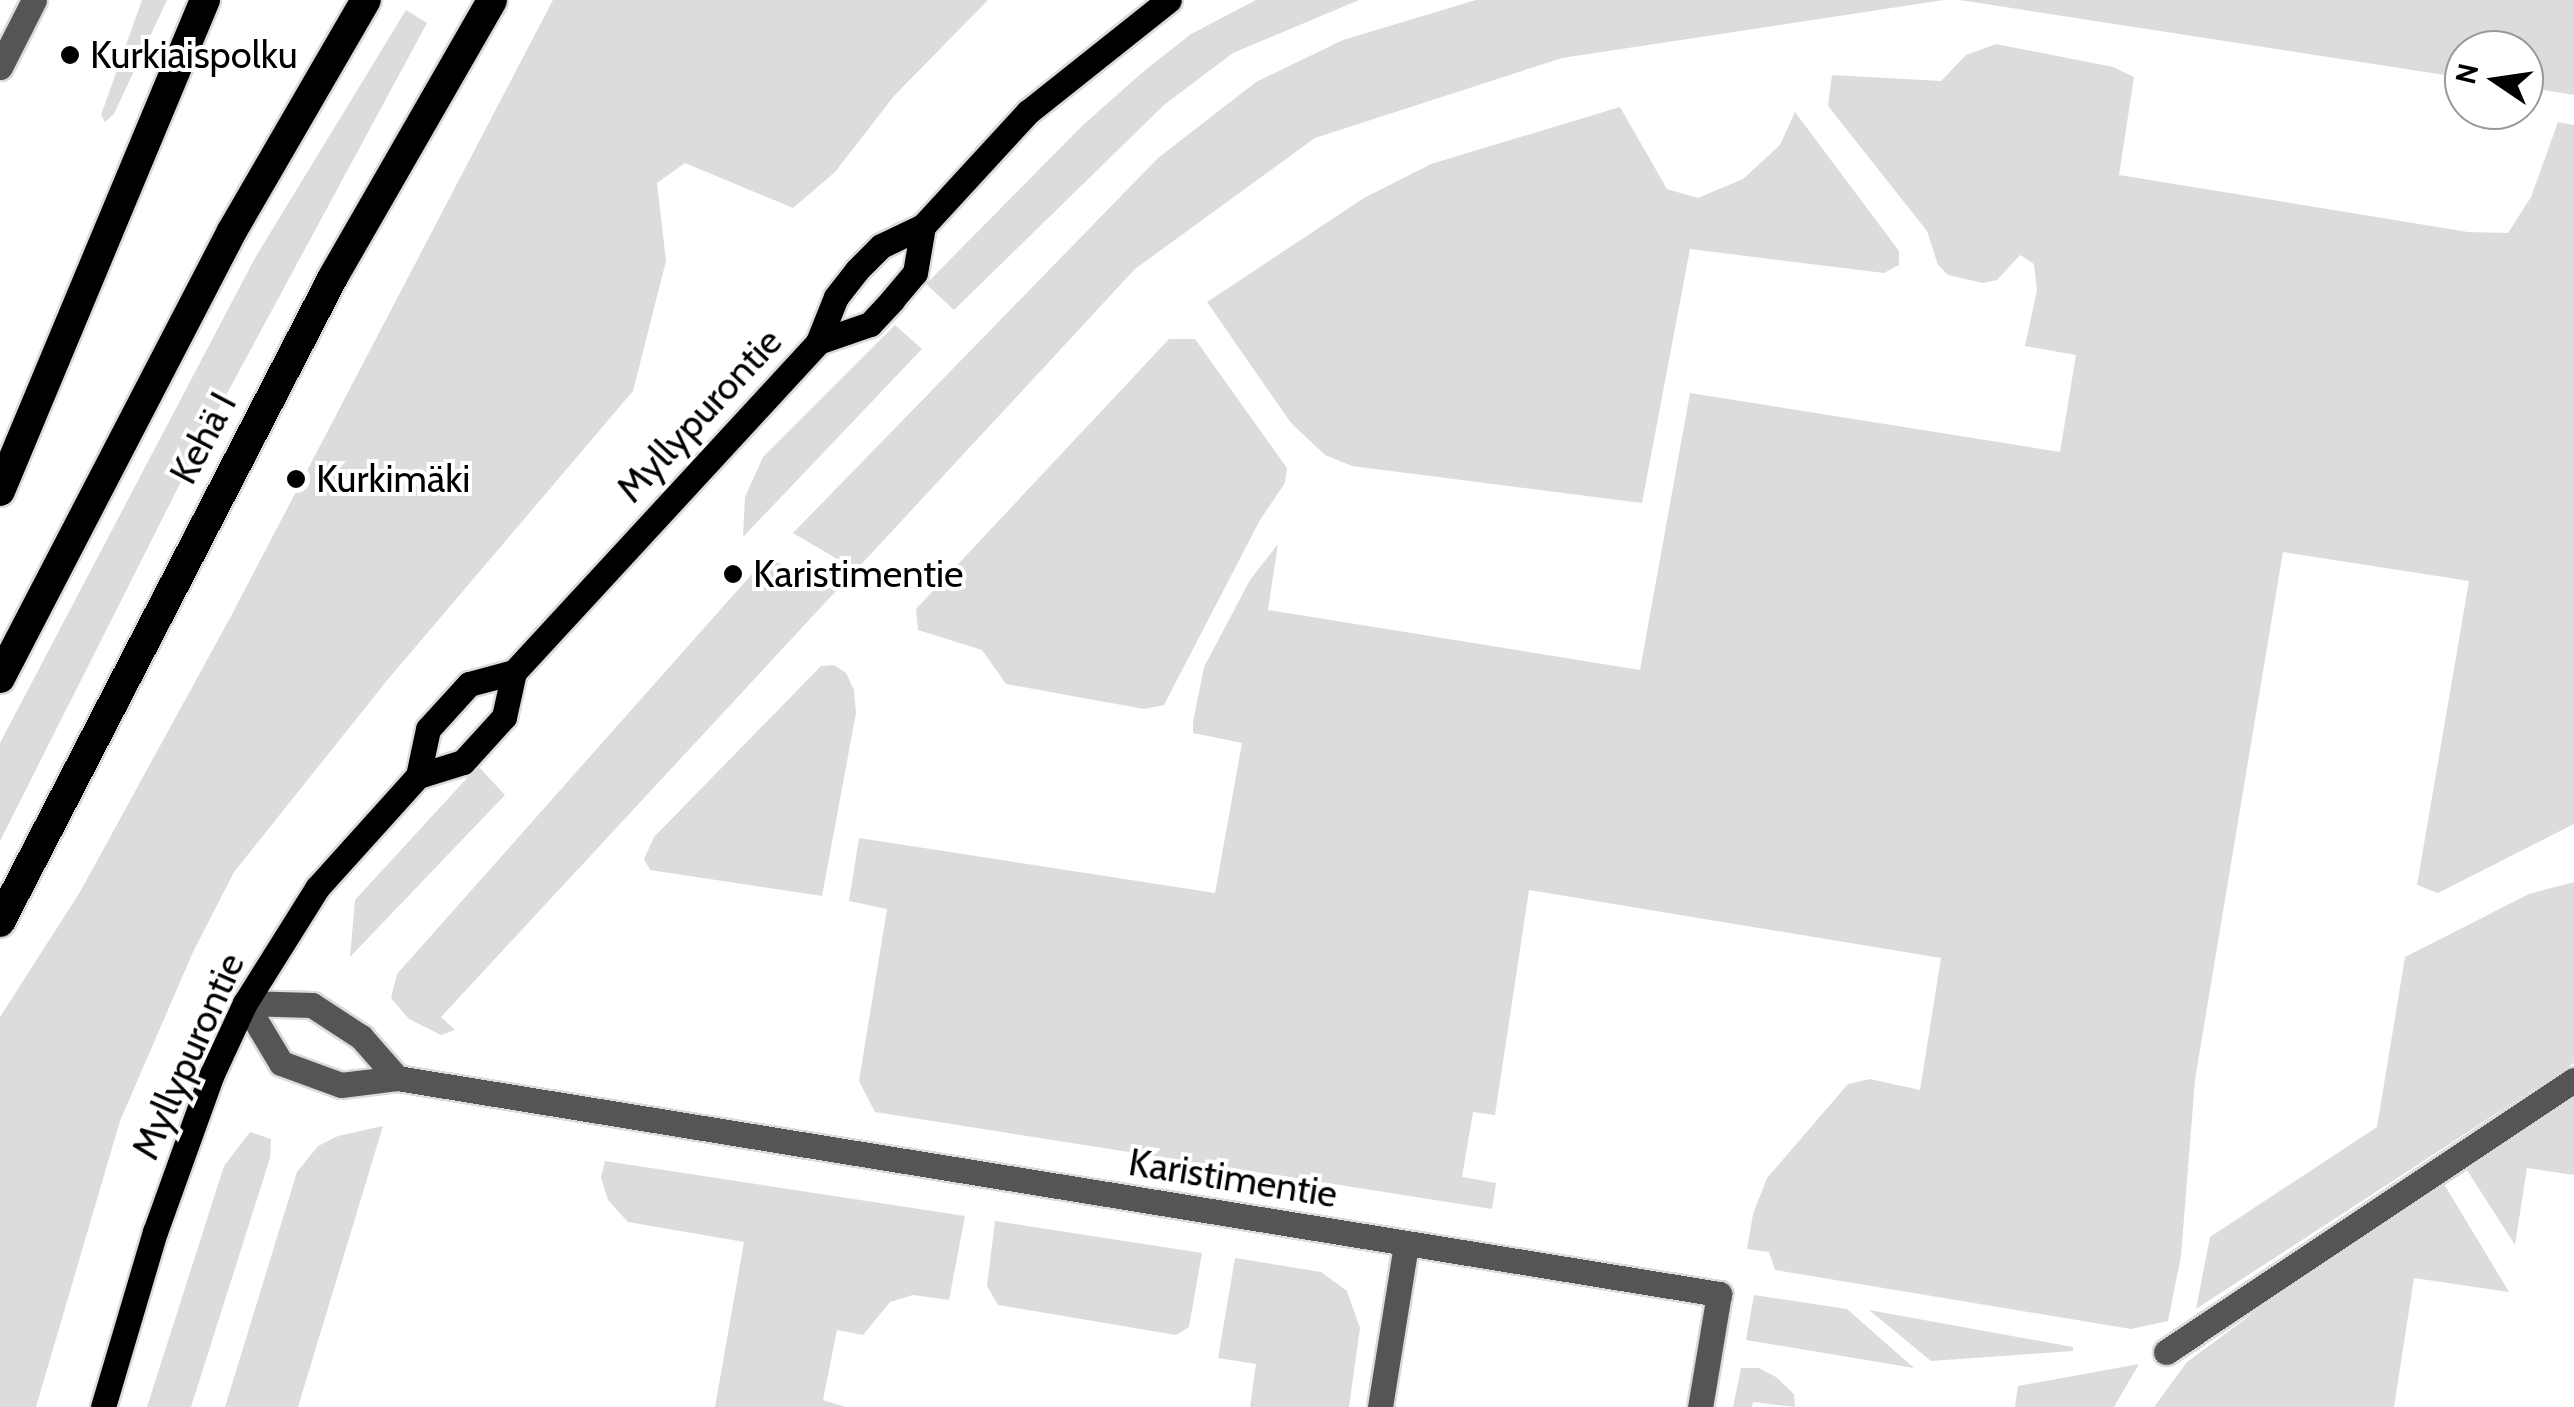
<!DOCTYPE html>
<html>
<head>
<meta charset="utf-8">
<style>
  body { margin:0 }
  #map { position:relative; width:2574px; height:1407px; overflow:hidden; background:#fff; font-family:Cabin,sans-serif }
  div>[style] { position:absolute }
  .green>* { inset:0; background:#dcdcdc }
  .roads { filter:drop-shadow(2px 0 #dbdbdb) drop-shadow(-2px 0 #dbdbdb) drop-shadow(0 2px #dbdbdb) drop-shadow(0 -2px #dbdbdb) }
  .minor>* { height:25px; margin:-12.5px; padding:0 12.5px; transform-origin:12.5px; border-radius:12.5px; background:#555 }
  .major>* { height:25px; margin:-12.5px; padding:0 12.5px; transform-origin:12.5px; border-radius:12.5px; background:#000 }
  .highway>* { height:30px; margin:-15px; padding:0 15px; transform-origin:15px; border-radius:15px; background:#000 }
  .dots>* { width:28px; height:28px; translate:-50% -50%; box-sizing:border-box; border:5px solid #fff; border-radius:50% }
  span { translate:-50% -50%; white-space:nowrap; text-align:center; line-height:1.15; -webkit-text-stroke:8px #fff; paint-order:stroke }
  .poi-label { font-size:38px; color:#000 }
  .left { translate:0 -50%; text-align:left }
  .street-label { font-size:38px; color:#000 }
  .north { position:absolute; left:2444px; top:30px; width:100px; height:100px; box-sizing:border-box; background:#fff; border:2px solid #999; border-radius:50%; rotate:283deg; font-size:28px; font-weight:700; line-height:40px; text-align:center; color:#000 }
  .north::after { content:''; display:block; margin:auto; width:35px; height:45px; background:#000; clip-path:polygon(50% 0,100% 100%,50% 72%,0 100%) }
</style>
</head>
<body>
<div id="map">
  <div class="green">
    <i style="clip-path:polygon(142px 0,167px 0,114px 114px,105px 122px,101px 115px)"></i>
    <i style="clip-path:polygon(553px 0,988px 0,894px 96px,835px 172px,793px 208px,685px 163px,657px 183px,666px 261px,633px 391px,389px 678px,234px 872px,193px 952px,120px 1121px,36px 1407px,0 1407px,0 1017px,80px 892px,230px 618px)"></i>
    <i style="clip-path:polygon(1256px 0,1359px 0,1233px 53px,1164px 105px,954px 310px,926px 284px,1083px 125px,1144px 71px,1191px 34px)"></i>
    <i style="clip-path:polygon(1476px 0,1944px 0,1562px 58px,1315px 138px,1135px 269px,856px 570px,793px 533px,1158px 158px,1256px 82px,1343px 40px)"></i>
    <i style="clip-path:polygon(1960px 0,2574px 0,2574px 95px,2524px 87px,2524px 50px,2464px 50px,2464px 78px)"></i>
    <i style="clip-path:polygon(406px 10px,427px 23px,204px 436px,0 841px,0 743px,255px 258px)"></i>
    <i style="clip-path:polygon(1996px 44px,2113px 67px,2134px 77px,2119px 175px,2468px 232px,2508px 233px,2531px 197px,2558px 122px,2574px 125px,2574px 824px,2438px 893px,2417px 885px,2469px 581px,2283px 552px,2195px 1080px,2181px 1256px,2168px 1321px,2131px 1329px,1775px 1270px,1769px 1252px,1747px 1249px,1753px 1214px,1767px 1178px,1848px 1084px,1870px 1079px,1920px 1090px,1941px 958px,1529px 890px,1495px 1115px,1473px 1112px,1462px 1177px,1496px 1183px,1492px 1209px,875px 1112px,859px 1081px,887px 909px,849px 901px,859px 838px,1215px 893px,1242px 743px,1193px 733px,1193px 722px,1204px 667px,1250px 580px,1278px 544px,1268px 610px,1640px 670px,1690px 393px,2060px 452px,2076px 355px,2025px 346px,2037px 290px,2034px 264px,2020px 255px,1997px 280px,1983px 283px,1948px 275px,1938px 265px,1927px 231px,1828px 106px,1832px 75px,1941px 81px,1966px 55px)"></i>
    <i style="clip-path:polygon(1620px 107px,1667px 189px,1698px 198px,1743px 179px,1780px 145px,1795px 112px,1899px 251px,1899px 265px,1884px 273px,1690px 249px,1642px 503px,1352px 466px,1325px 455px,1291px 423px,1207px 302px,1364px 198px,1431px 164px)"></i>
    <i style="clip-path:polygon(895px 325px,922px 349px,743px 537px,745px 497px,763px 457px)"></i>
    <i style="clip-path:polygon(1169px 339px,1195px 339px,1287px 468px,1285px 483px,1260px 520px,1164px 705px,1144px 709px,1006px 684px,982px 650px,918px 630px,916px 609px)"></i>
    <i style="clip-path:polygon(767px 557px,836px 591px,441px 1017px,455px 1030px,441px 1035px,409px 1019px,391px 998px,397px 974px)"></i>
    <i style="clip-path:polygon(834px 665px,846px 673px,854px 690px,856px 713px,822px 896px,650px 870px,644px 859px,654px 837px,821px 666px)"></i>
    <i style="clip-path:polygon(478px 766px,505px 795px,350px 957px,355px 900px)"></i>
    <i style="clip-path:polygon(2574px 882px,2574px 1063px,2196px 1309px,2210px 1237px,2377px 1127px,2405px 957px,2529px 894px)"></i>
    <i style="clip-path:polygon(2574px 1097px,2574px 1175px,2527px 1168px,2515px 1245px,2465px 1167px)"></i>
    <i style="clip-path:polygon(383px 1126px,298px 1407px,225px 1407px,297px 1172px,318px 1146px,338px 1136px)"></i>
    <i style="clip-path:polygon(250px 1132px,271px 1139px,270px 1158px,191px 1407px,147px 1407px,224px 1166px)"></i>
    <i style="clip-path:polygon(605px 1161px,965px 1216px,949px 1300px,913px 1295px,890px 1302px,863px 1335px,837px 1330px,823px 1400px,846px 1407px,715px 1407px,744px 1242px,628px 1222px,608px 1200px,601px 1178px)"></i>
    <i style="clip-path:polygon(2444px 1184px,2509px 1292px,2414px 1278px,2394px 1407px,2154px 1407px,2187px 1362px,2298px 1280px)"></i>
    <i style="clip-path:polygon(995px 1221px,1202px 1253px,1189px 1327px,1176px 1335px,998px 1305px,987px 1286px)"></i>
    <i style="clip-path:polygon(1235px 1258px,1321px 1272px,1347px 1291px,1360px 1328px,1349px 1407px,1250px 1407px,1256px 1364px,1218px 1358px)"></i>
    <i style="clip-path:polygon(1754px 1295px,1847px 1309px,1914px 1368px,1746px 1340px)"></i>
    <i style="clip-path:polygon(1869px 1310px,2073px 1347px,2073px 1351px,1931px 1361px)"></i>
    <i style="clip-path:polygon(2139px 1364px,2114px 1407px,2015px 1407px,2018px 1386px)"></i>
    <i style="clip-path:polygon(1741px 1368px,1759px 1368px,1776px 1377px,1794px 1394px,1795px 1407px,1753px 1402px,1752px 1407px,1733px 1407px)"></i>
  </div>
  <div class="roads">
    <div class="minor">
      <i style="left:0;top:67px;width:75px;rotate:-63.1deg"></i>
      <i style="left:245px;top:1003px;width:70px;rotate:59deg"></i>
      <i style="left:281px;top:1063px;width:64px;rotate:20.1deg"></i>
      <i style="left:341px;top:1085px;width:56px;rotate:-7.1deg"></i>
      <i style="left:397px;top:1078px;width:1340px;rotate:9.28deg"></i>
      <i style="left:1719px;top:1294px;width:115px;rotate:99.5deg"></i>
      <i style="left:245px;top:1003px;width:67px;rotate:1.7deg"></i>
      <i style="left:312px;top:1005px;width:59px;rotate:33.1deg"></i>
      <i style="left:361px;top:1037px;width:55px;rotate:48.7deg"></i>
      <i style="left:2166px;top:1352px;width:490px;rotate:-33.7deg"></i>
      <i style="left:1380px;top:1407px;width:165px;rotate:-80.9deg"></i>
    </div>
    <div class="major">
      <i style="left:818px;top:342px;width:55px;rotate:-19.1deg"></i>
      <i style="left:870px;top:324px;width:33px;rotate:-47deg"></i>
      <i style="left:892px;top:300px;width:35px;rotate:-50deg"></i>
      <i style="left:915px;top:273px;width:48px;rotate:-80.3deg"></i>
      <i style="left:418px;top:776px;width:48px;rotate:-78deg"></i>
      <i style="left:428px;top:729px;width:61px;rotate:-47.7deg"></i>
      <i style="left:469px;top:684px;width:47px;rotate:-14.9deg"></i>
      <i style="left:103px;top:1407px;width:183px;rotate:-73.5deg"></i>
      <i style="left:155px;top:1232px;width:168px;rotate:-70.2deg"></i>
      <i style="left:212px;top:1074px;width:78px;rotate:-65.1deg"></i>
      <i style="left:245px;top:1003px;width:136px;rotate:-57.9deg"></i>
      <i style="left:317px;top:888px;width:151px;rotate:-48deg"></i>
      <i style="left:418px;top:776px;width:47px;rotate:-17.3deg"></i>
      <i style="left:463px;top:762px;width:61px;rotate:-47.7deg"></i>
      <i style="left:504px;top:717px;width:46px;rotate:-77.5deg"></i>
      <i style="left:514px;top:672px;width:449px;rotate:-47.3deg"></i>
      <i style="left:818px;top:342px;width:48px;rotate:-68.2deg"></i>
      <i style="left:836px;top:297px;width:34px;rotate:-52deg"></i>
      <i style="left:857px;top:270px;width:34px;rotate:-45deg"></i>
      <i style="left:881px;top:246px;width:47px;rotate:-25.5deg"></i>
      <i style="left:923px;top:226px;width:155px;rotate:-47.4deg"></i>
      <i style="left:1028px;top:112px;width:180px;rotate:-38.5deg"></i>
    </div>
    <div class="highway">
      <i style="left:0;top:491px;width:532px;rotate:-67.34deg"></i>
      <i style="left:0;top:678px;width:504px;rotate:-62.57deg"></i>
      <i style="left:232px;top:231px;width:267px;rotate:-59.9deg"></i>
      <i style="left:0;top:922px;width:726px;rotate:-62.69deg"></i>
      <i style="left:333px;top:277px;width:319px;rotate:-60.1deg"></i>
    </div>
  </div>
  <div class="dots">
    <i style="left:70px;top:55px;background:#000"></i>
    <i style="left:296px;top:479px;background:#000"></i>
    <i style="left:733px;top:574px;background:#000"></i>
  </div>
  <div class="poi-label">
    <span class="left" style="left:90px;top:55px">Kurkiaispolku</span>
    <span class="left" style="left:316px;top:479px">Kurkimäki</span>
    <span class="left" style="left:753px;top:574px">Karistimentie</span>
  </div>
  <div class="street-label">
    <span style="left:699px;top:415px;rotate:-47deg">Myllypurontie</span>
    <span style="left:203px;top:438px;rotate:-62deg">Kehä I</span>
    <span style="left:188px;top:1056px;rotate:-66deg">Myllypurontie</span>
    <span style="left:1233px;top:1178px;rotate:9deg">Karistimentie</span>
  </div>
  <div class="north">N</div>
</div>
</body>
</html>
